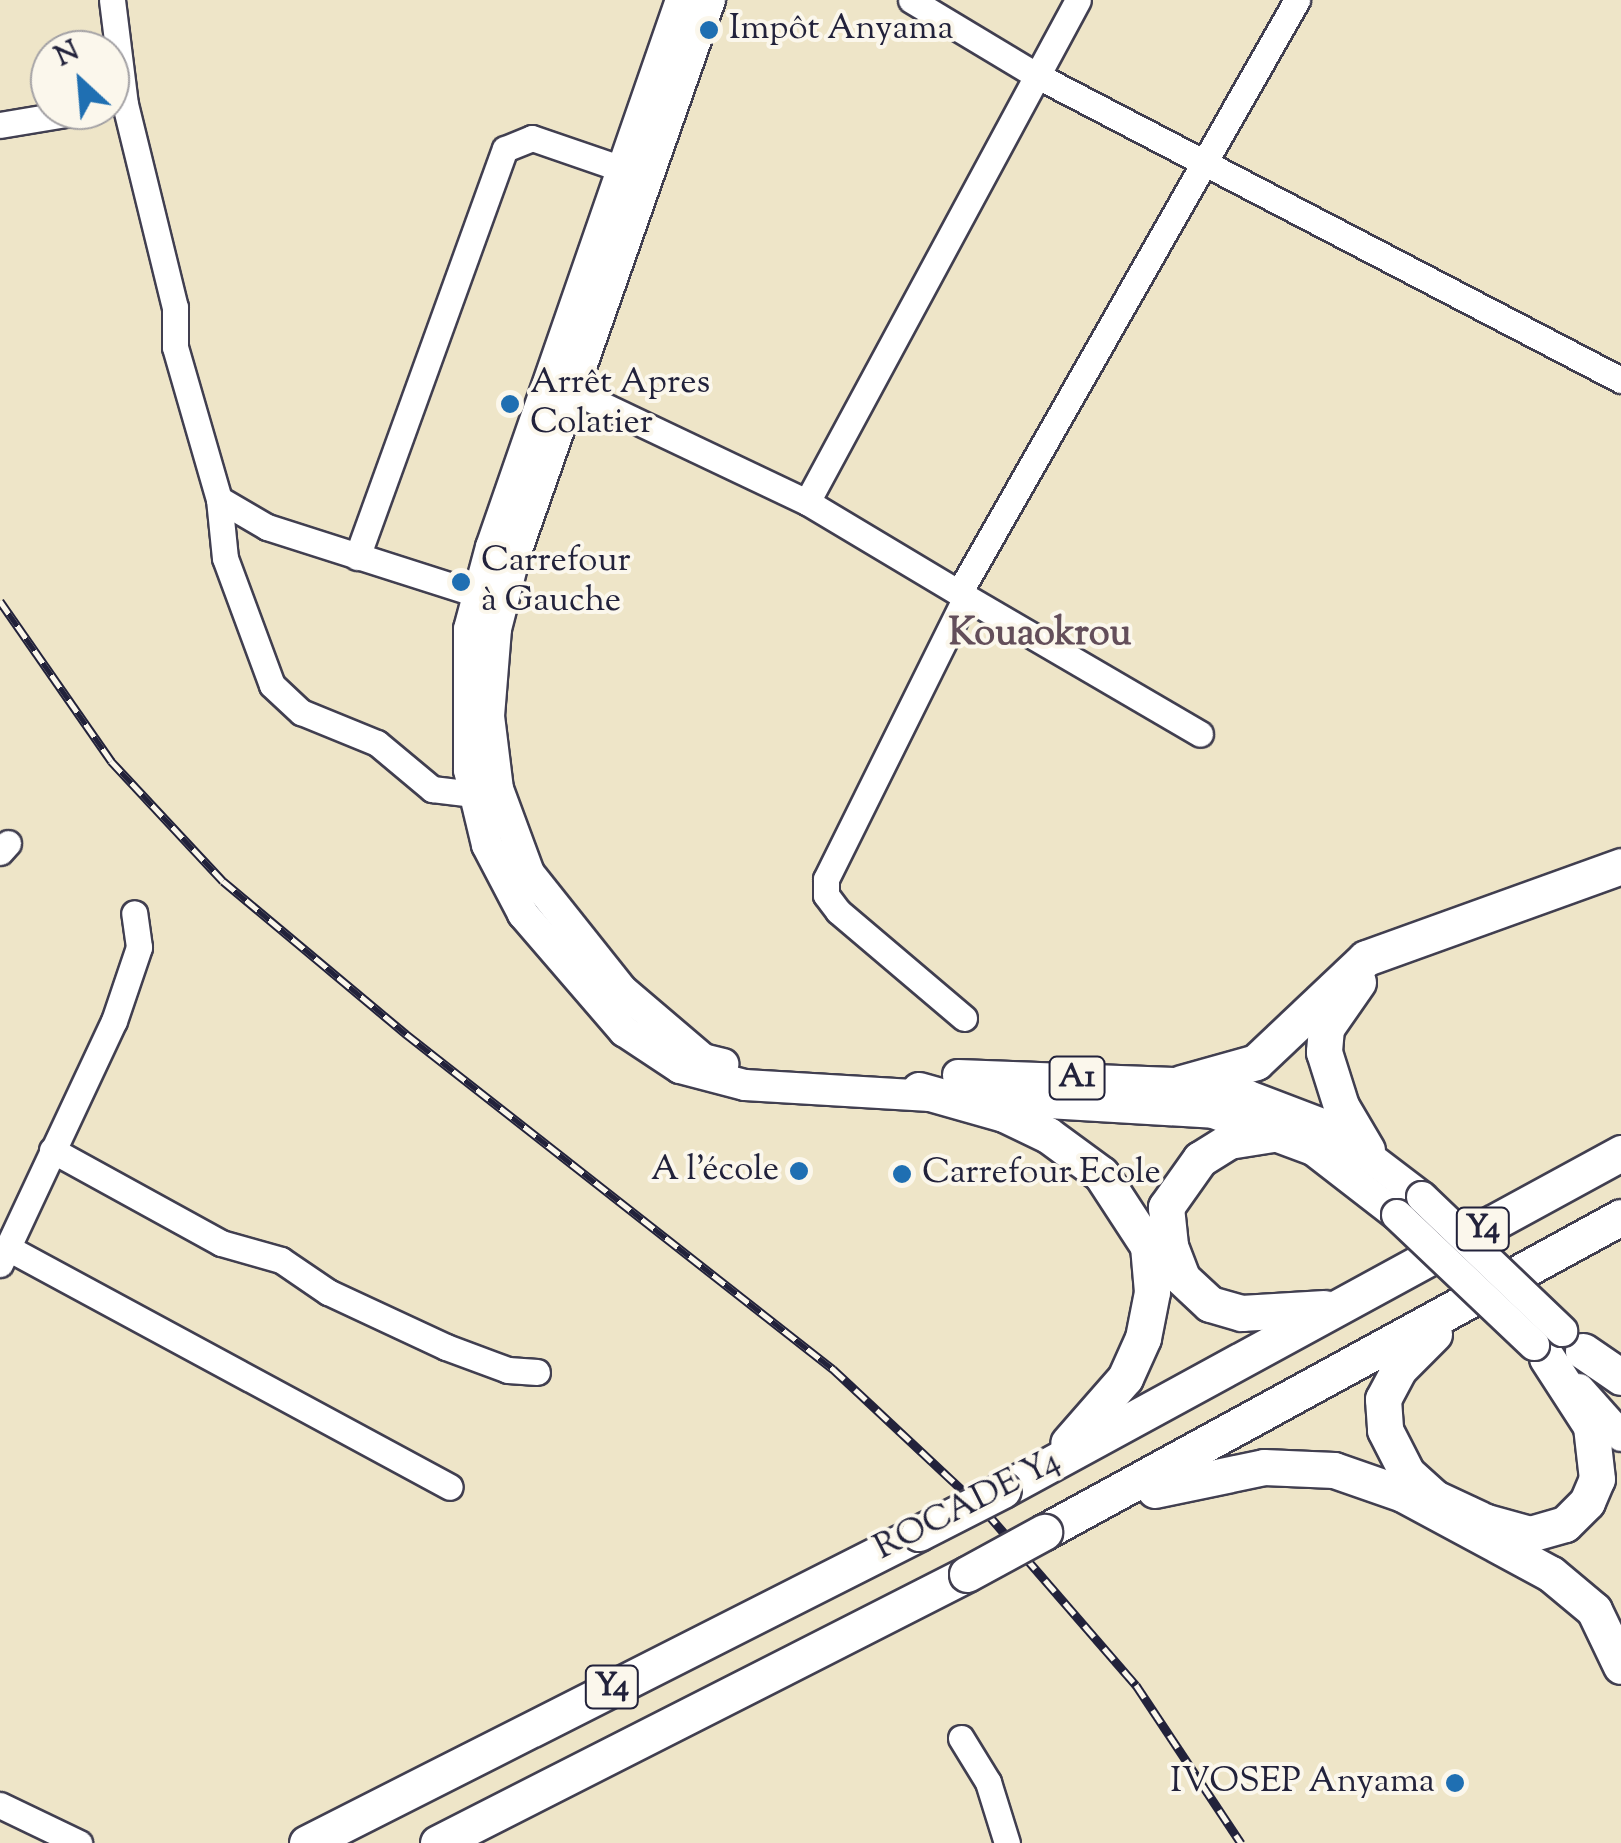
<!DOCTYPE html>
<html>
<head>
<meta charset="utf-8">
<style>
  body { margin:0 }
  #map { position:relative; width:1621px; height:1843px; overflow:hidden; background:#eee5c8; font-family:"Sorts Mill Goudy",serif }
  div>[style] { position:absolute }
  .roads { filter:drop-shadow(2px 0 #413f50) drop-shadow(-2px 0 #413f50) drop-shadow(0 2px #413f50) drop-shadow(0 -2px #413f50) }
  .minor>* { height:25px; margin:-12.5px; padding:0 12.5px; transform-origin:12.5px; border-radius:12.5px; background:#fff }
  .major>* { height:30px; margin:-15px; padding:0 15px; transform-origin:15px; border-radius:15px; background:#fff }
  .highway>* { height:35px; margin:-17.5px; padding:0 17.5px; transform-origin:17.5px; border-radius:17.5px; background:#fff }
  .rail>* { height:9px; margin-top:-4.5px; transform-origin:0; background:repeating-linear-gradient(90deg,#fbf7ec 0 15px,#22223b 0 30px); box-sizing:border-box; border-block:2px solid #22223b }
  .bridges { filter:drop-shadow(2px 0 #413f50) drop-shadow(-2px 0 #413f50) drop-shadow(0 2px #413f50) drop-shadow(0 -2px #413f50) }
  .major-bridge>* { height:30px; margin:-15px; padding:0 15px; transform-origin:15px; border-radius:15px; background:#fff }
  .highway-bridge>* { height:35px; margin:-17.5px; padding:0 17.5px; transform-origin:17.5px; border-radius:17.5px; background:#fff }
  .dots>* { width:28px; height:28px; translate:-50% -50%; box-sizing:border-box; border:5px solid #fbf7ec; border-radius:50% }
  span { translate:-50% -50%; white-space:nowrap; text-align:center; line-height:1.15; -webkit-text-stroke:8px #fbf7ec; paint-order:stroke }
  .shield-label span { padding:2px 8px; background:#fbf7ec; border:2px solid; border-radius:8px; -webkit-text-stroke-width:0 }
  .shield-label { font-size:32px; color:#22223b; font-weight:700 }
  .poi-label { font-size:35px; color:#22223b }
  .left { translate:0 -50%; text-align:left }
  .right { translate:-100% -50%; text-align:right }
  .street-label { font-size:35px; color:#22223b }
  .neighbourhood-label { font-size:38px; color:#634e5a; font-weight:700 }
  .north { position:absolute; left:30px; top:30px; width:100px; height:100px; box-sizing:border-box; background:#fbf7ec; border:2px solid #a4a2a5; border-radius:50%; rotate:334deg; font-size:28px; font-weight:700; line-height:40px; text-align:center; color:#22223b }
  .north::after { content:''; display:block; margin:auto; width:35px; height:45px; background:#1f6fb2; clip-path:polygon(50% 0,100% 100%,50% 72%,0 100%) }
</style>
</head>
<body>
<div id="map">
  <div class="roads">
    <div class="minor">
      <i style="left:112px;top:0;width:105px;rotate:82.9deg"></i>
      <i style="left:125px;top:104px;width:209px;rotate:76.2deg"></i>
      <i style="left:175px;top:307px;width:40px;rotate:90deg"></i>
      <i style="left:175px;top:347px;width:158px;rotate:73.9deg"></i>
      <i style="left:219px;top:499px;width:56px;rotate:30.3deg"></i>
      <i style="left:267px;top:527px;width:237px;rotate:17.7deg"></i>
      <i style="left:911px;top:0;width:146px;rotate:31deg"></i>
      <i style="left:1036px;top:75px;width:660px;rotate:27.54deg"></i>
      <i style="left:0;top:125px;width:91px;rotate:-9.5deg"></i>
      <i style="left:573px;top:391px;width:259px;rotate:25.4deg"></i>
      <i style="left:807px;top:502px;width:177px;rotate:30.9deg"></i>
      <i style="left:219px;top:499px;width:59px;rotate:84.2deg"></i>
      <i style="left:225px;top:558px;width:135px;rotate:69.7deg"></i>
      <i style="left:272px;top:685px;width:40px;rotate:43deg"></i>
      <i style="left:301px;top:712px;width:82px;rotate:22.2deg"></i>
      <i style="left:377px;top:743px;width:72px;rotate:39.9deg"></i>
      <i style="left:432px;top:789px;width:42px;rotate:6.8deg"></i>
      <i style="left:807px;top:502px;width:570px;rotate:-61.64deg"></i>
      <i style="left:357px;top:557px;width:434px;rotate:-70.1deg"></i>
      <i style="left:505px;top:149px;width:29px;rotate:-22deg"></i>
      <i style="left:532px;top:138px;width:95px;rotate:19deg"></i>
      <i style="left:966px;top:597px;width:271px;rotate:30.3deg"></i>
      <i style="left:0;top:852px;width:12px;rotate:-48deg"></i>
      <i style="left:964px;top:1018px;width:165px;rotate:-139.7deg"></i>
      <i style="left:838px;top:911px;width:20px;rotate:-127deg"></i>
      <i style="left:826px;top:895px;width:16px;rotate:-90deg"></i>
      <i style="left:826px;top:879px;width:315px;rotate:-63.6deg"></i>
      <i style="left:966px;top:597px;width:8px;rotate:-150deg"></i>
      <i style="left:959px;top:593px;width:683px;rotate:-60.32deg"></i>
      <i style="left:52px;top:1150px;width:193px;rotate:28.8deg"></i>
      <i style="left:221px;top:1243px;width:62px;rotate:15.8deg"></i>
      <i style="left:281px;top:1260px;width:57px;rotate:34.2deg"></i>
      <i style="left:328px;top:1292px;width:130px;rotate:25deg"></i>
      <i style="left:446px;top:1347px;width:66px;rotate:20.4deg"></i>
      <i style="left:508px;top:1370px;width:29px;rotate:4deg"></i>
      <i style="left:8px;top:1248px;width:502px;rotate:28.4deg"></i>
      <i style="left:0;top:1264px;width:268px;rotate:-64.9deg"></i>
      <i style="left:114px;top:1021px;width:78px;rotate:-71.3deg"></i>
      <i style="left:139px;top:947px;width:34px;rotate:-98deg"></i>
      <i style="left:961px;top:1738px;width:52px;rotate:58.5deg"></i>
      <i style="left:988px;top:1782px;width:64px;rotate:72.7deg"></i>
      <i style="left:0;top:1805px;width:88px;rotate:25.7deg"></i>
    </div>
    <div class="major">
      <i style="left:681px;top:0;width:579px;rotate:109.15deg"></i>
      <i style="left:491px;top:547px;width:85px;rotate:105deg"></i>
      <i style="left:469px;top:629px;width:141px;rotate:90deg"></i>
      <i style="left:469px;top:770px;width:77px;rotate:76.5deg"></i>
      <i style="left:487px;top:845px;width:78px;rotate:62.4deg"></i>
      <i style="left:523px;top:914px;width:155px;rotate:49.2deg"></i>
      <i style="left:624px;top:1031px;width:67px;rotate:33.5deg"></i>
      <i style="left:680px;top:1068px;width:67px;rotate:14.7deg"></i>
      <i style="left:745px;top:1085px;width:469px;rotate:3.4deg"></i>
      <i style="left:1213px;top:1113px;width:107px;rotate:20.3deg"></i>
      <i style="left:1313px;top:1150px;width:106px;rotate:37.7deg"></i>
      <i style="left:710px;top:0;width:588px;rotate:109.36deg"></i>
      <i style="left:515px;top:555px;width:76px;rotate:104.4deg"></i>
      <i style="left:496px;top:629px;width:87px;rotate:94.6deg"></i>
      <i style="left:489px;top:716px;width:74px;rotate:83deg"></i>
      <i style="left:498px;top:789px;width:90px;rotate:69.7deg"></i>
      <i style="left:529px;top:873px;width:149px;rotate:51.5deg"></i>
      <i style="left:622px;top:990px;width:106px;rotate:40.4deg"></i>
      <i style="left:703px;top:1059px;width:21px;rotate:14deg"></i>
      <i style="left:958px;top:1075px;width:223px;rotate:2.1deg"></i>
      <i style="left:1181px;top:1083px;width:69px;rotate:10.8deg"></i>
      <i style="left:1249px;top:1096px;width:87px;rotate:20.9deg"></i>
      <i style="left:1330px;top:1127px;width:116px;rotate:37.3deg"></i>
      <i style="left:1579px;top:1389px;width:63px;rotate:48.2deg"></i>
    </div>
    <div class="highway">
      <i style="left:1358px;top:982px;width:56px;rotate:124.8deg"></i>
      <i style="left:1326px;top:1028px;width:24px;rotate:95deg"></i>
      <i style="left:1324px;top:1052px;width:57px;rotate:72.5deg"></i>
      <i style="left:1341px;top:1106px;width:51px;rotate:59.4deg"></i>
      <i style="left:1181px;top:1083px;width:78px;rotate:-15.6deg"></i>
      <i style="left:1256px;top:1062px;width:151px;rotate:-43.4deg"></i>
      <i style="left:1366px;top:958px;width:271px;rotate:-19.8deg"></i>
      <i style="left:919px;top:1090px;width:88px;rotate:15.8deg"></i>
      <i style="left:1004px;top:1114px;width:49px;rotate:25.5deg"></i>
      <i style="left:1048px;top:1135px;width:66px;rotate:36.3deg"></i>
      <i style="left:1101px;top:1174px;width:86px;rotate:56.9deg"></i>
      <i style="left:1148px;top:1246px;width:46px;rotate:85deg"></i>
      <i style="left:1152px;top:1292px;width:47px;rotate:101.1deg"></i>
      <i style="left:1143px;top:1338px;width:44px;rotate:114.2deg"></i>
      <i style="left:1125px;top:1378px;width:86px;rotate:131.2deg"></i>
      <i style="left:1279px;top:1133px;width:51px;rotate:170.9deg"></i>
      <i style="left:1229px;top:1141px;width:34px;rotate:148deg"></i>
      <i style="left:1200px;top:1159px;width:59px;rotate:125.3deg"></i>
      <i style="left:1166px;top:1207px;width:39px;rotate:84deg"></i>
      <i style="left:1170px;top:1246px;width:34px;rotate:69deg"></i>
      <i style="left:1182px;top:1278px;width:38px;rotate:43deg"></i>
      <i style="left:1210px;top:1304px;width:33px;rotate:16deg"></i>
      <i style="left:1242px;top:1313px;width:82px;rotate:-3.5deg"></i>
      <i style="left:1434px;top:1334px;width:49px;rotate:135deg"></i>
      <i style="left:1399px;top:1369px;width:34px;rotate:118deg"></i>
      <i style="left:1383px;top:1399px;width:31px;rotate:86deg"></i>
      <i style="left:1385px;top:1430px;width:48px;rotate:62.9deg"></i>
      <i style="left:1407px;top:1473px;width:38px;rotate:42deg"></i>
      <i style="left:1435px;top:1498px;width:56px;rotate:25.2deg"></i>
      <i style="left:1486px;top:1522px;width:46px;rotate:15.3deg"></i>
      <i style="left:1530px;top:1534px;width:36px;rotate:-16deg"></i>
      <i style="left:1565px;top:1524px;width:31px;rotate:-45deg"></i>
      <i style="left:1587px;top:1502px;width:25px;rotate:-67deg"></i>
      <i style="left:1597px;top:1479px;width:53px;rotate:-96.5deg"></i>
      <i style="left:1591px;top:1426px;width:81px;rotate:-122.9deg"></i>
      <i style="left:1583px;top:1351px;width:46px;rotate:34.4deg"></i>
      <i style="left:1003px;top:1490px;width:704px;rotate:-28.6deg"></i>
      <i style="left:1155px;top:1490px;width:111px;rotate:-11.9deg"></i>
      <i style="left:1264px;top:1467px;width:70px;rotate:2.5deg"></i>
      <i style="left:1334px;top:1470px;width:73px;rotate:19.2deg"></i>
      <i style="left:1403px;top:1494px;width:168px;rotate:28.4deg"></i>
      <i style="left:1551px;top:1574px;width:56px;rotate:39.9deg"></i>
      <i style="left:1594px;top:1610px;width:62px;rotate:64.3deg"></i>
      <i style="left:1044px;top:1532px;width:657px;rotate:-28.63deg"></i>
      <i style="left:307px;top:1843px;width:686px;rotate:-26.86deg"></i>
      <i style="left:438px;top:1843px;width:593px;rotate:-26.95deg"></i>
    </div>
  </div>
  <div class="rail">
    <i style="left:0;top:601px;width:195px;rotate:55.2deg"></i>
    <i style="left:111px;top:761px;width:164px;rotate:47deg"></i>
    <i style="left:223px;top:881px;width:239px;rotate:39.9deg"></i>
    <i style="left:406px;top:1034px;width:543px;rotate:38.12deg"></i>
    <i style="left:833px;top:1369px;width:209px;rotate:43.1deg"></i>
    <i style="left:986px;top:1512px;width:229px;rotate:49.1deg"></i>
    <i style="left:1136px;top:1685px;width:190px;rotate:56.4deg"></i>
  </div>
  <div class="bridges">
    <div class="major-bridge">
      <i style="left:1422px;top:1197px;width:194px;rotate:43.7deg"></i>
      <i style="left:1397px;top:1215px;width:189px;rotate:43.5deg"></i>
    </div>
    <div class="highway-bridge">
      <i style="left:919px;top:1533px;width:94px;rotate:-27.1deg"></i>
      <i style="left:967px;top:1574px;width:88px;rotate:-28.6deg"></i>
    </div>
  </div>
  <div class="dots">
    <i style="left:709px;top:30px;background:#1f6fb2"></i>
    <i style="left:510px;top:404px;background:#1f6fb2"></i>
    <i style="left:461px;top:582px;background:#1f6fb2"></i>
    <i style="left:799px;top:1171px;background:#1f6fb2"></i>
    <i style="left:902px;top:1174px;background:#1f6fb2"></i>
    <i style="left:1455px;top:1783px;background:#1f6fb2"></i>
  </div>
  <div class="shield-label">
    <span style="left:1077px;top:1078px">A1</span>
    <span style="left:1483px;top:1229px">Y4</span>
    <span style="left:612px;top:1687px">Y4</span>
  </div>
  <div class="poi-label">
    <span class="left" style="left:729px;top:30px">Impôt Anyama</span>
    <span class="left" style="left:530px;top:404px">Arrêt Apres<br>Colatier</span>
    <span class="left" style="left:481px;top:582px">Carrefour<br>à Gauche</span>
    <span class="right" style="left:779px;top:1171px">A l'école</span>
    <span class="left" style="left:922px;top:1174px">Carrefour Ecole</span>
    <span class="right" style="left:1435px;top:1783px">IVOSEP Anyama</span>
  </div>
  <div class="street-label">
    <span style="left:968px;top:1506px;rotate:-27deg">ROCADE Y4</span>
  </div>
  <div class="neighbourhood-label">
    <span style="left:1040px;top:636px">Kouaokrou</span>
  </div>
  <div class="north">N</div>
</div>
</body>
</html>
